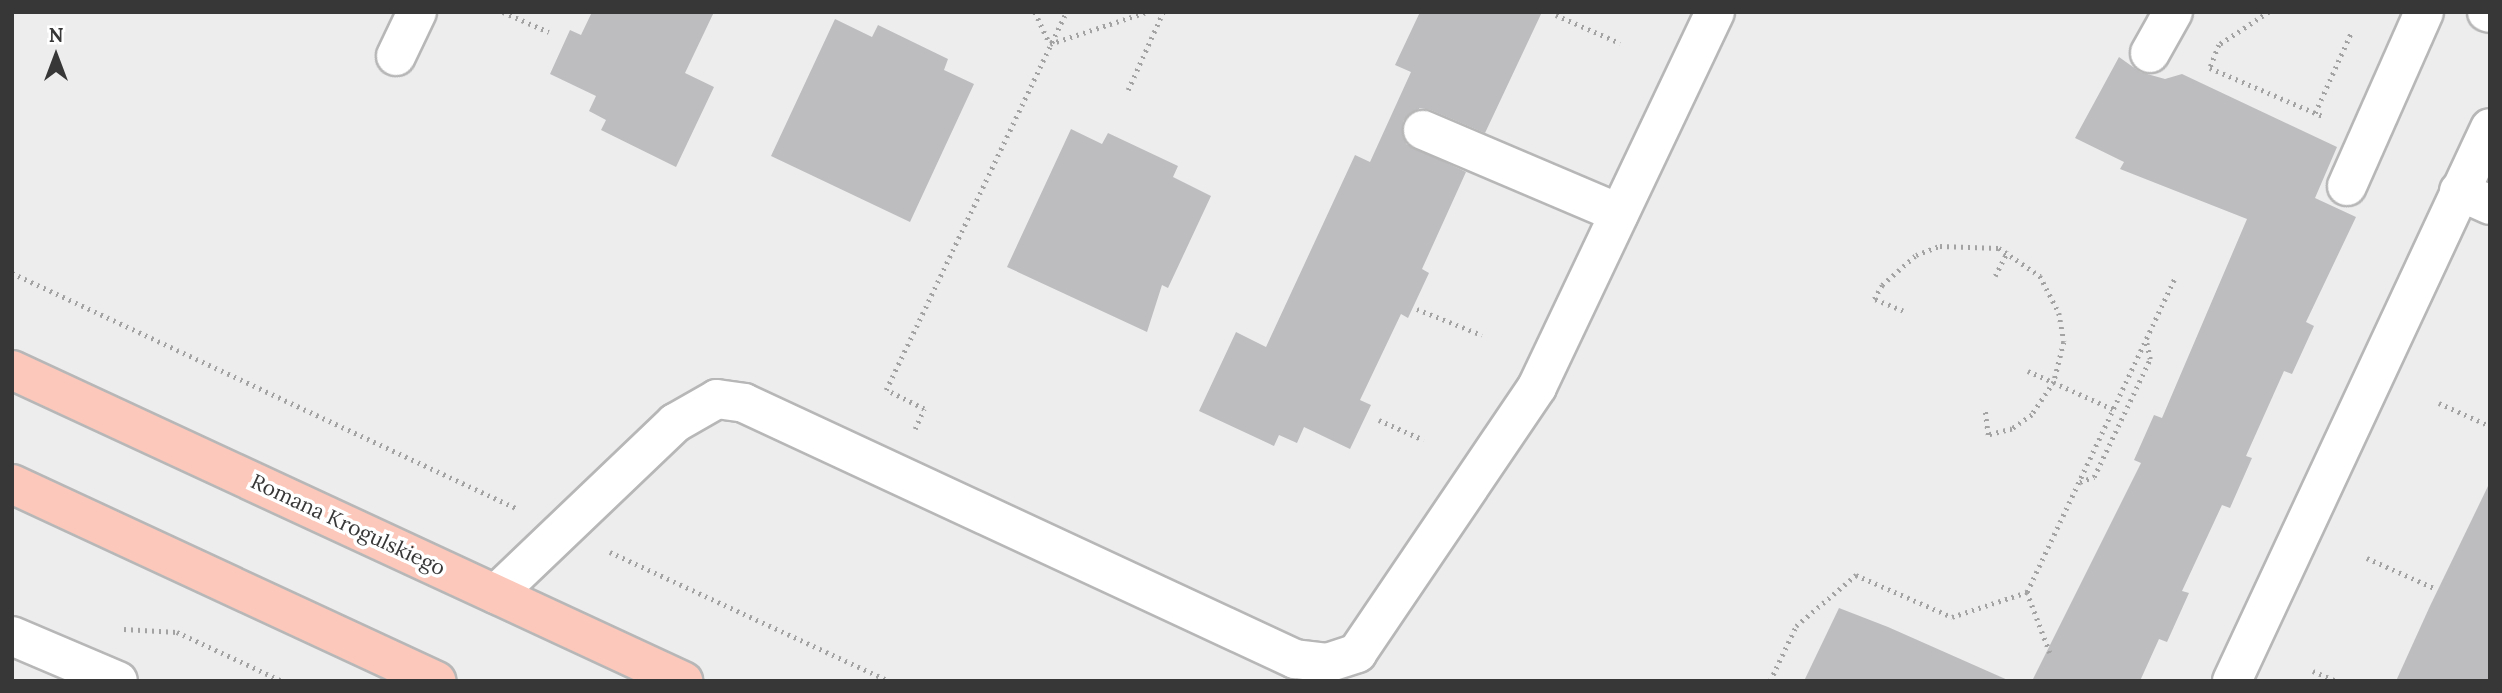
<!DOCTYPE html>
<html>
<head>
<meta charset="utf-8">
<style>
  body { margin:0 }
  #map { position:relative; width:2502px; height:693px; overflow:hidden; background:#ededee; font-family:Lora,serif }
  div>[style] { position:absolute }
  .building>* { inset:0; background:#bdbdbf }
  .path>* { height:4.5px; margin-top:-2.25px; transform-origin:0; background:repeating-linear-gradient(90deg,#a3a3a4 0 2px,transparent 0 7px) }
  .roads { filter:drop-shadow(2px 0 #b7b7b8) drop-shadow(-2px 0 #b7b7b8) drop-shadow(0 2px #b7b7b8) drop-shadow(0 -2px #b7b7b8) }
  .minor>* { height:38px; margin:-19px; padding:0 19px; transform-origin:19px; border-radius:19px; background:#fff }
  .major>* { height:38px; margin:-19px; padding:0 19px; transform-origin:19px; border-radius:19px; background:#fbc8bb }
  span { translate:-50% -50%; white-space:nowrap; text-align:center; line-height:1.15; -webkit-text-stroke:7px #fff; paint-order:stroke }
  .street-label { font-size:21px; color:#373738 }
  .frame { position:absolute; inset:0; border:14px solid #373738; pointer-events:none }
  .north { position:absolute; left:21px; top:21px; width:70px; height:70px; -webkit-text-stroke:5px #fff; paint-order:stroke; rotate:0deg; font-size:19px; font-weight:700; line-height:28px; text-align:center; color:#373738 }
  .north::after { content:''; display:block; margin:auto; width:24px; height:32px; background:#373738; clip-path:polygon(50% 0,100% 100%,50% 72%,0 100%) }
</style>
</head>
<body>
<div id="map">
  <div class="building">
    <i style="clip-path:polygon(592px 12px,714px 12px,685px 73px,714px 87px,676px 167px,601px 130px,606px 120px,589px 111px,596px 96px,550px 74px,570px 30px,581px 35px)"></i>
    <i style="clip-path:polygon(1420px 12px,1542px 12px,1485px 133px,1431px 110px,1420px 108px,1403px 121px,1406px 144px,1466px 172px,1422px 269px,1429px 273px,1408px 318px,1401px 314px,1360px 400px,1371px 405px,1350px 449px,1304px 427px,1297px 443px,1279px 435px,1274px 446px,1199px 411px,1236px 332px,1266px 347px,1355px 155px,1370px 162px,1411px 72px,1395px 65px)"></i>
    <i style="clip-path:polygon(835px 19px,872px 37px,878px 25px,948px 59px,944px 70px,974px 84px,910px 222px,771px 156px)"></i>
    <i style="clip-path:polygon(2119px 57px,2140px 72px,2165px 79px,2182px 74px,2337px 147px,2315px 198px,2356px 217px,2306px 322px,2314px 326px,2292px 374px,2284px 371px,2246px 456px,2252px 458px,2230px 508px,2222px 505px,2182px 591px,2189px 593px,2167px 642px,2159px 639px,2140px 681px,2032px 681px,2141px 463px,2134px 460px,2154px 415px,2162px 418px,2247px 219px,2120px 169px,2124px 162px,2075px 138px)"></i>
    <i style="clip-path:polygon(1071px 129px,1102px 144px,1108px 133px,1178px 166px,1173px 177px,1211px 196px,1168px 288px,1162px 285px,1147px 332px,1007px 267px)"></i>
    <i style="clip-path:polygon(2490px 482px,2490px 681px,2396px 681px,2430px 606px)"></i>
    <i style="clip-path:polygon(1839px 608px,1888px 627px,2010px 681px,1804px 681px)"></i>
  </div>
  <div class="path">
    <i style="left:503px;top:12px;width:50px;rotate:23.5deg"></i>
    <i style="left:1035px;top:12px;width:35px;rotate:65deg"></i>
    <i style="left:1050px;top:44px;width:102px;rotate:-18.3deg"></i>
    <i style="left:2269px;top:12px;width:60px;rotate:146.6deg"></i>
    <i style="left:2219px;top:45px;width:25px;rotate:111deg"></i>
    <i style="left:2210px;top:68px;width:125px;rotate:23.1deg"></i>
    <i style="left:971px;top:14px;width:2px;rotate:-90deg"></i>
    <i style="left:1556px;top:15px;width:70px;rotate:23.6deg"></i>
    <i style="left:1128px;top:90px;width:85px;rotate:-65.8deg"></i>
    <i style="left:2315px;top:113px;width:88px;rotate:-65.8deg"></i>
    <i style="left:12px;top:273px;width:556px;rotate:25deg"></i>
    <i style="left:1995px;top:276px;width:28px;rotate:-63deg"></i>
    <i style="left:1417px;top:309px;width:70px;rotate:21.8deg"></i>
    <i style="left:1903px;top:311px;width:31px;rotate:-158deg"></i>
    <i style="left:1874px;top:299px;width:16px;rotate:-60deg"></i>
    <i style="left:1882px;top:285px;width:45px;rotate:-41.4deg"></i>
    <i style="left:1916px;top:255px;width:26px;rotate:-21deg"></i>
    <i style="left:1940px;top:246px;width:59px;rotate:1.9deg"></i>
    <i style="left:1999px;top:248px;width:50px;rotate:34.3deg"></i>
    <i style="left:2040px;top:276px;width:42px;rotate:62.8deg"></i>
    <i style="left:2059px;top:313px;width:29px;rotate:80deg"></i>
    <i style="left:2064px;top:342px;width:41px;rotate:104deg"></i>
    <i style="left:2054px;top:382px;width:40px;rotate:124deg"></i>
    <i style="left:2032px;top:415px;width:24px;rotate:145deg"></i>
    <i style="left:2012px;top:429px;width:25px;rotate:166deg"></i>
    <i style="left:1988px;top:435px;width:24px;rotate:-97deg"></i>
    <i style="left:2028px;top:371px;width:93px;rotate:24.1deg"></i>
    <i style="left:2439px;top:403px;width:56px;rotate:24.3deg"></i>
    <i style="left:1379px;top:420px;width:49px;rotate:24deg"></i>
    <i style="left:915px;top:429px;width:22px;rotate:-66deg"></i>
    <i style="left:924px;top:409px;width:42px;rotate:-153.4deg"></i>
    <i style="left:886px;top:390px;width:419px;rotate:-64.5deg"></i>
    <i style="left:2080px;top:482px;width:15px;rotate:-20deg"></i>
    <i style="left:2094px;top:477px;width:131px;rotate:-64.6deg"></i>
    <i style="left:2150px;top:359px;width:19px;rotate:-102deg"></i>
    <i style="left:610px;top:552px;width:307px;rotate:24.8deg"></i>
    <i style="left:2367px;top:558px;width:73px;rotate:24.1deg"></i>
    <i style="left:2027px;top:592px;width:65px;rotate:69.3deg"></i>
    <i style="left:124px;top:629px;width:53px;rotate:3.2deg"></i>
    <i style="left:177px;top:632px;width:116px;rotate:25deg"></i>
    <i style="left:2313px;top:671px;width:25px;rotate:23deg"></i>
    <i style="left:1770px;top:681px;width:61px;rotate:-64.7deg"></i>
    <i style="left:1796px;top:626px;width:79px;rotate:-40.4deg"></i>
    <i style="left:1856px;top:575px;width:105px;rotate:23.6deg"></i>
    <i style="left:1952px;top:617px;width:79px;rotate:-18.4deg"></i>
    <i style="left:2027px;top:592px;width:349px;rotate:-64.8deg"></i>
  </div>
  <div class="roads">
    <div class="minor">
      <i style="left:2487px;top:12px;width:3px;rotate:18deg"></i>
      <i style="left:2150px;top:53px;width:47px;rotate:-60.7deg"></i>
      <i style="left:396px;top:56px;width:49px;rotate:-64.5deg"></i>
      <i style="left:1423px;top:130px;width:213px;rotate:23deg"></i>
      <i style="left:2347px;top:186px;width:190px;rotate:-66.1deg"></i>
      <i style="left:2459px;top:191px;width:34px;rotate:24deg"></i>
      <i style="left:496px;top:594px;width:248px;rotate:-43.7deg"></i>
      <i style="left:675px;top:423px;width:48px;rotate:-29.7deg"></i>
      <i style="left:717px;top:399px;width:27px;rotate:8deg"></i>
      <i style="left:744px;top:403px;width:608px;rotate:24.92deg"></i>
      <i style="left:1295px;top:659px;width:32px;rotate:7deg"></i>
      <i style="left:1327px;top:663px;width:32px;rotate:-18deg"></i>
      <i style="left:1357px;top:653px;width:321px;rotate:-55.9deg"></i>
      <i style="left:1537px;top:387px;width:415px;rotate:-64.6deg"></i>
      <i style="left:12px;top:636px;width:115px;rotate:23deg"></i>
      <i style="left:2232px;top:681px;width:610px;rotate:-64.99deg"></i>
    </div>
    <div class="major">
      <i style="left:12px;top:370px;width:740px;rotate:24.87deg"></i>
      <i style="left:12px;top:484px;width:468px;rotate:24.9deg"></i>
    </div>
  </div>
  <div class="street-label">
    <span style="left:348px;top:525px;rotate:25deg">Romana Krogulskiego</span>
  </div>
  <div class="frame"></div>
  <div class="north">N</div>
</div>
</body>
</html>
